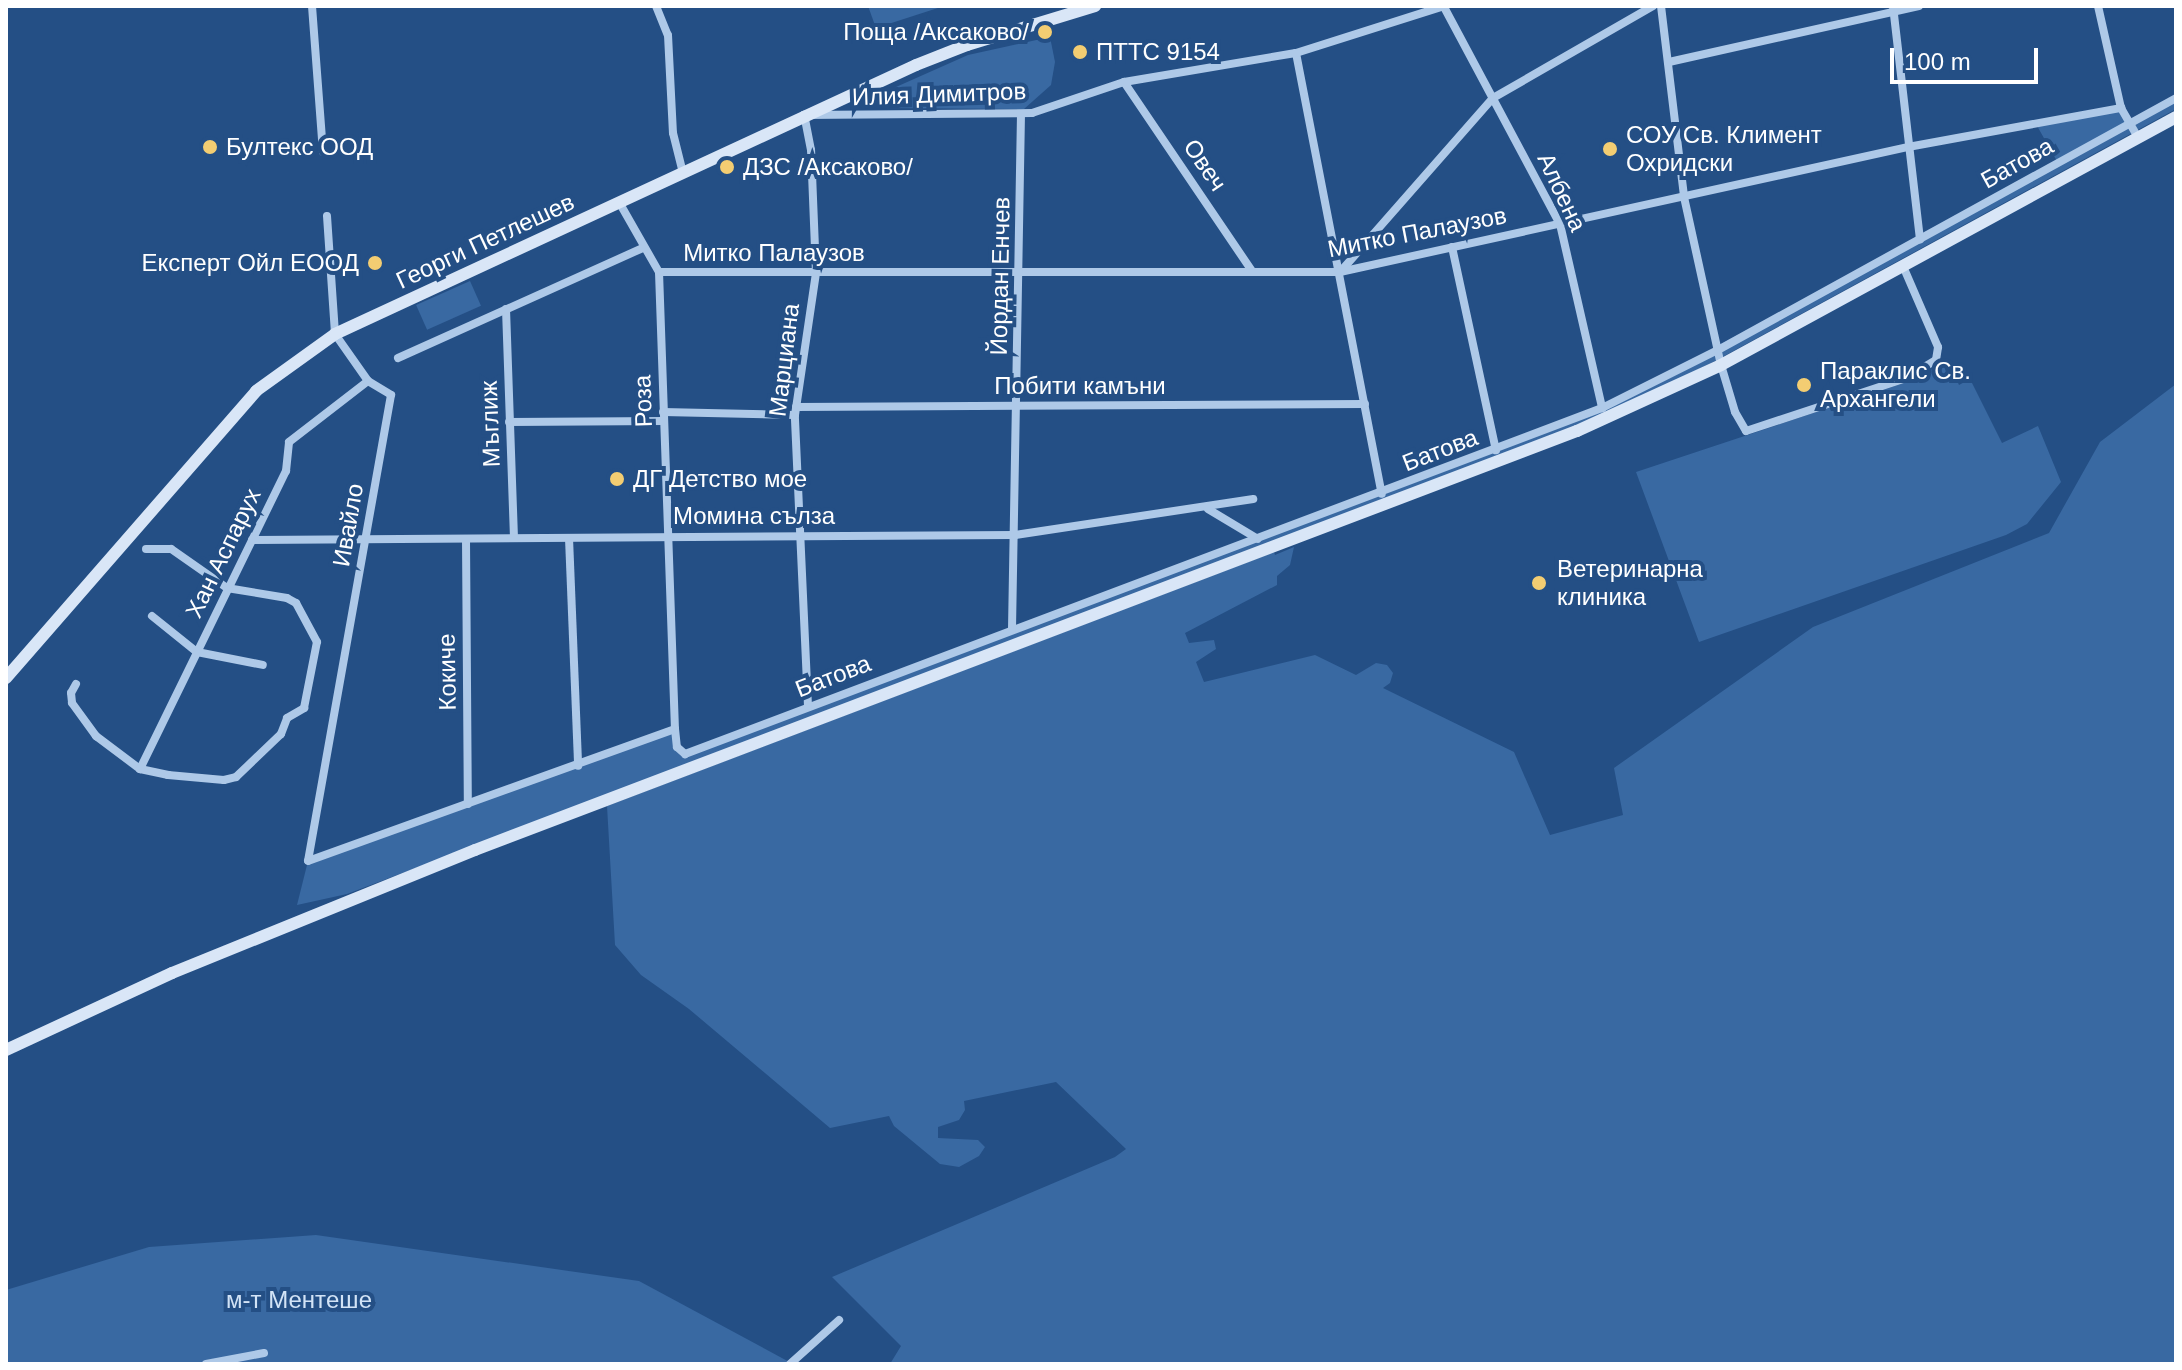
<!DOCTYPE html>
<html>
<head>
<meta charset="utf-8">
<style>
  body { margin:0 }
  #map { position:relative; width:2182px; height:1370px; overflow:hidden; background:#244f85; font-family:Helvetica,sans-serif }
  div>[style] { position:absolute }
  .green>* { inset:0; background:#3969a2; transform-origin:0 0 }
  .street>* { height:8px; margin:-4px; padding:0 4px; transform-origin:4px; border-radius:4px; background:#aec9e8 }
  .secondary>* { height:12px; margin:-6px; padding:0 6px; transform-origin:6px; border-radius:6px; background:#d9e6f7 }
  .dots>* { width:22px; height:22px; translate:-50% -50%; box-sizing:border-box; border:4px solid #244f85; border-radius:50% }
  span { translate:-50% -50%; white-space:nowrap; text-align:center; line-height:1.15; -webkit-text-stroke:8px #244f85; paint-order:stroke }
  .poi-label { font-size:24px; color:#fff }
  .right { translate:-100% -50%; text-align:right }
  .left { translate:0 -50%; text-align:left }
  .street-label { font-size:24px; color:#fff }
  .park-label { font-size:24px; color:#d2e3f6 }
  .frame { position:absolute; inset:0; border:8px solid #fff; pointer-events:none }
  .scale { position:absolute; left:1890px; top:48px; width:148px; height:36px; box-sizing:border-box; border:4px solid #fff; border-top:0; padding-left:10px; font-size:24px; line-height:28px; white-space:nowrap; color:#fff; -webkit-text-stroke:6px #244f85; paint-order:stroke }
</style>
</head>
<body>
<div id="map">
  <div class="green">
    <i style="clip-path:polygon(868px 6px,944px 6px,876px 28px)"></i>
    <i style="clip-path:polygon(1050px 37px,1055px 62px,1051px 85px,1024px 109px,884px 108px,887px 91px,968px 55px)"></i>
    <i style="clip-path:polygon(2176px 98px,2176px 109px,1715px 361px,1591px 422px,347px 894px,297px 905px,308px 861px,675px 729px,680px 753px,1602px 408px,2058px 163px,2036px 124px,2121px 108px,2129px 124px)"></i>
    <i style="left:470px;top:281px;width:27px;height:59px;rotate:66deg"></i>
    <i style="clip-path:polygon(1948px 360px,1959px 385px,1970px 379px,2002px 443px,2038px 426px,2061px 482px,2027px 524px,2006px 535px,1699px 642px,1636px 472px,1913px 380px)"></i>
    <i style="clip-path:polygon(2176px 384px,2176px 1364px,890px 1364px,901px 1346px,832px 1277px,1115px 1157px,1126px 1149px,1056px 1082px,964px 1101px,965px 1110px,959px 1120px,938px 1127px,938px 1138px,978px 1140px,985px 1147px,979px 1156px,959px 1167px,940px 1164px,894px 1126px,889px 1116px,830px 1128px,689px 1009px,641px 975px,615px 945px,607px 806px,1274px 552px,1275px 555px,1294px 547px,1290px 565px,1277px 576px,1277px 585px,1185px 633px,1189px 643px,1214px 640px,1216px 649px,1196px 662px,1204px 682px,1315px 655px,1356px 675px,1376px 663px,1387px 665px,1393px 673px,1390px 683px,1383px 688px,1514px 752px,1550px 835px,1623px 815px,1614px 768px,1813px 627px,2049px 533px,2100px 442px)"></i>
    <i style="clip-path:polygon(316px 1235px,639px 1281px,793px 1364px,6px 1364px,6px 1290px,149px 1247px)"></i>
  </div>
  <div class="street">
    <i style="left:312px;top:6px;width:146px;rotate:85.7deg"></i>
    <i style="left:656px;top:6px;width:31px;rotate:68deg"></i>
    <i style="left:668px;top:35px;width:98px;rotate:87.1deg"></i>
    <i style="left:673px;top:133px;width:41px;rotate:76deg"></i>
    <i style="left:1661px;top:6px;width:192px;rotate:83.1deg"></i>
    <i style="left:1684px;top:197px;width:172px;rotate:77.6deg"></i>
    <i style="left:1721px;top:365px;width:49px;rotate:73.4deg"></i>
    <i style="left:1735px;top:412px;width:22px;rotate:60deg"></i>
    <i style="left:1746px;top:431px;width:169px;rotate:-18.3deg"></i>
    <i style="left:1906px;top:378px;width:35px;rotate:-31deg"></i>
    <i style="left:1936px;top:360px;width:13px;rotate:-81deg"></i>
    <i style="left:1938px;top:347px;width:88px;rotate:-113.4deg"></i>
    <i style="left:1893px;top:6px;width:235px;rotate:83.4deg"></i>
    <i style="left:2098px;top:6px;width:105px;rotate:77.3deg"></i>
    <i style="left:2121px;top:108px;width:34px;rotate:60deg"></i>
    <i style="left:1444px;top:7px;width:246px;rotate:61.9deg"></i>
    <i style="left:1560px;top:224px;width:189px;rotate:77.1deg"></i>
    <i style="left:1296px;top:53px;width:449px;rotate:79deg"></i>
    <i style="left:1669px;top:62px;width:256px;rotate:-12.6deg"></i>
    <i style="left:1124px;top:82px;width:228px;rotate:55.9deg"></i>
    <i style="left:619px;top:202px;width:81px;rotate:60.3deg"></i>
    <i style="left:659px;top:272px;width:457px;rotate:88deg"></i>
    <i style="left:675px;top:729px;width:18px;rotate:84deg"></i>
    <i style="left:677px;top:747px;width:11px;rotate:41deg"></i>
    <i style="left:685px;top:754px;width:980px;rotate:-20.67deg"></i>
    <i style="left:1602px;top:408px;width:130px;rotate:-26.6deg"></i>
    <i style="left:1718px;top:350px;width:523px;rotate:-28.82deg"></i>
    <i style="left:327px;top:216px;width:118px;rotate:86.1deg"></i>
    <i style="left:335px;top:334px;width:57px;rotate:54.9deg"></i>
    <i style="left:368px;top:381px;width:27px;rotate:31deg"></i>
    <i style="left:391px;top:395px;width:473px;rotate:100.1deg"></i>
    <i style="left:308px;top:861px;width:390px;rotate:-19.8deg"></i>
    <i style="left:1452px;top:247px;width:208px;rotate:77.8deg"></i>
    <i style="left:1341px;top:271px;width:230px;rotate:-48.7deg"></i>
    <i style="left:1493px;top:98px;width:185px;rotate:-29.9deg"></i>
    <i style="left:659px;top:272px;width:681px"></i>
    <i style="left:1340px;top:272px;width:582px;rotate:-12.41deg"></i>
    <i style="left:1908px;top:147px;width:217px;rotate:-10.4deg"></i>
    <i style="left:506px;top:309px;width:229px;rotate:88deg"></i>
    <i style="left:398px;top:358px;width:269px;rotate:-24.2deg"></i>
    <i style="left:796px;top:407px;width:569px;rotate:-0.3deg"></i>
    <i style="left:663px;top:412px;width:132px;rotate:1.3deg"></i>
    <i style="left:509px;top:422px;width:155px;rotate:-0.4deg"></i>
    <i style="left:1208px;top:509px;width:58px;rotate:31deg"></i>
    <i style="left:569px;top:538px;width:228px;rotate:87.7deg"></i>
    <i style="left:466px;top:539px;width:265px;rotate:89.6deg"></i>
    <i style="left:252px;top:540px;width:763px;rotate:-0.38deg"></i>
    <i style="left:1015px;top:535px;width:241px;rotate:-8.6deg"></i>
    <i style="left:152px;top:616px;width:58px;rotate:38.7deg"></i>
    <i style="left:197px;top:652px;width:67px;rotate:11.1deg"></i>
    <i style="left:1012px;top:629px;width:515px;rotate:-89deg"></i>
    <i style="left:76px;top:684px;width:10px;rotate:119deg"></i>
    <i style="left:71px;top:693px;width:10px;rotate:84deg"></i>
    <i style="left:72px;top:703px;width:41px;rotate:54deg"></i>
    <i style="left:96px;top:736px;width:55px;rotate:36.9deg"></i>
    <i style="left:140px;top:769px;width:29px;rotate:12deg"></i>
    <i style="left:168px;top:775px;width:56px;rotate:5.1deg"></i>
    <i style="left:224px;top:780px;width:12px;rotate:-14deg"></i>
    <i style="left:236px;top:777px;width:62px;rotate:-43.7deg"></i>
    <i style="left:281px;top:734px;width:17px;rotate:-69deg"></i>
    <i style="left:287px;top:718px;width:20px;rotate:-30deg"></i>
    <i style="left:304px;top:708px;width:67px;rotate:-78.9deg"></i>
    <i style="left:317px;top:642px;width:44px;rotate:-118.3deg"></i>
    <i style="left:296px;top:603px;width:10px;rotate:-151deg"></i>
    <i style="left:287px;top:598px;width:61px;rotate:-170.5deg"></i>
    <i style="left:227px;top:588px;width:68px;rotate:-145.1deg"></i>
    <i style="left:171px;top:549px;width:25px;rotate:180deg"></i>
    <i style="left:808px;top:706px;width:291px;rotate:-92.6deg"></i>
    <i style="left:795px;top:415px;width:144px;rotate:-81.6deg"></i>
    <i style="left:816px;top:273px;width:123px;rotate:-92.3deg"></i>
    <i style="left:811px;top:150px;width:36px;rotate:-101deg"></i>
    <i style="left:804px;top:115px;width:228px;rotate:-0.5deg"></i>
    <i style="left:1032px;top:113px;width:97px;rotate:-18.6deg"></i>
    <i style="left:1124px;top:82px;width:174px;rotate:-9.6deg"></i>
    <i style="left:1296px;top:53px;width:155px;rotate:-17.6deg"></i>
    <i style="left:140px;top:769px;width:332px;rotate:-63.9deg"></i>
    <i style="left:286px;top:471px;width:29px;rotate:-84deg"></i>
    <i style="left:289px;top:442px;width:100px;rotate:-37.7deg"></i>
    <i style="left:206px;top:1364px;width:59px;rotate:-10.7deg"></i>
    <i style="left:790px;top:1364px;width:66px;rotate:-41.9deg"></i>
  </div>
  <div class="secondary">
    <i style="left:6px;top:678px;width:381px;rotate:-48.9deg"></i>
    <i style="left:256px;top:391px;width:97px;rotate:-35.8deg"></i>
    <i style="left:335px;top:334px;width:640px;rotate:-24.84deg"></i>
    <i style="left:916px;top:65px;width:55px;rotate:-21.4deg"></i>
    <i style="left:967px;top:45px;width:134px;rotate:-16.9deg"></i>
    <i style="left:6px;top:1050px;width:183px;rotate:-24.9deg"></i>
    <i style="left:172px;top:973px;width:327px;rotate:-22.1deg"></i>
    <i style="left:475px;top:850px;width:1179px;rotate:-20.82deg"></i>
    <i style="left:1577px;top:431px;width:158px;rotate:-24.6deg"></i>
    <i style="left:1721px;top:365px;width:518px;rotate:-28.59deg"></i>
  </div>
  <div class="dots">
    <i style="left:1045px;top:32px;background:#f3cd72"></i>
    <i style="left:1080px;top:52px;background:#f3cd72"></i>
    <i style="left:210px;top:147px;background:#f3cd72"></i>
    <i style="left:1610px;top:149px;background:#f3cd72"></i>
    <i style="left:727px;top:167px;background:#f3cd72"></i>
    <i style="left:375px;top:263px;background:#f3cd72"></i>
    <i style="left:1804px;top:385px;background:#f3cd72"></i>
    <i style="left:617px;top:479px;background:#f3cd72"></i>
    <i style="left:1539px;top:583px;background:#f3cd72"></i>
  </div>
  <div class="poi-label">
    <span class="right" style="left:1029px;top:32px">Поща /Аксаково/</span>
    <span class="left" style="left:1096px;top:52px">ПТТС 9154</span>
    <span class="left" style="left:1626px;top:149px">СОУ Св. Климент<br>Охридски</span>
    <span class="left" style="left:226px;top:147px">Бултекс ООД</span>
    <span class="left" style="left:743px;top:167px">ДЗС /Аксаково/</span>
    <span class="right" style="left:359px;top:263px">Експерт Ойл ЕООД</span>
    <span class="left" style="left:1820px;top:385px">Параклис Св.<br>Архангели</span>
    <span class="left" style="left:633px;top:479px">ДГ Детство мое</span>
    <span class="left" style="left:1557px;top:583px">Ветеринарна<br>клиника</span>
  </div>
  <div class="street-label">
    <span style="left:939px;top:94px;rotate:-2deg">Илия Димитров</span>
    <span style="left:2017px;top:163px;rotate:-29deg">Батова</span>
    <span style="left:1205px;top:165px;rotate:56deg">Овеч</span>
    <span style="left:1562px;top:192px;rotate:65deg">Албена</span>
    <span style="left:1417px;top:232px;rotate:-11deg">Митко Палаузов</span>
    <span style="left:485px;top:241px;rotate:-25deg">Георги Петлешев</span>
    <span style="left:774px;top:253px">Митко Палаузов</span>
    <span style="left:1000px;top:276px;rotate:-89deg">Йордан Енчев</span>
    <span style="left:784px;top:360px;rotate:-83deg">Марциана</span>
    <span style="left:1080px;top:386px">Побити камъни</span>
    <span style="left:643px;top:401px;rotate:-92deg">Роза</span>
    <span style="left:490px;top:424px;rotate:-92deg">Мъглиж</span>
    <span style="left:1440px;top:450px;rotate:-21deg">Батова</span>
    <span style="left:754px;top:516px">Момина сълза</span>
    <span style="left:348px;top:525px;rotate:-80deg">Ивайло</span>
    <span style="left:223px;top:553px;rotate:-64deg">Хан Аспарух</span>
    <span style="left:447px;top:672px;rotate:-91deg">Кокиче</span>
    <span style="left:833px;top:676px;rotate:-21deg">Батова</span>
  </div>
  <div class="park-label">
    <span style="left:299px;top:1300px">м-т Ментeше</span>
  </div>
  <div class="frame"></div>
  <div class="scale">100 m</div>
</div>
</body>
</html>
